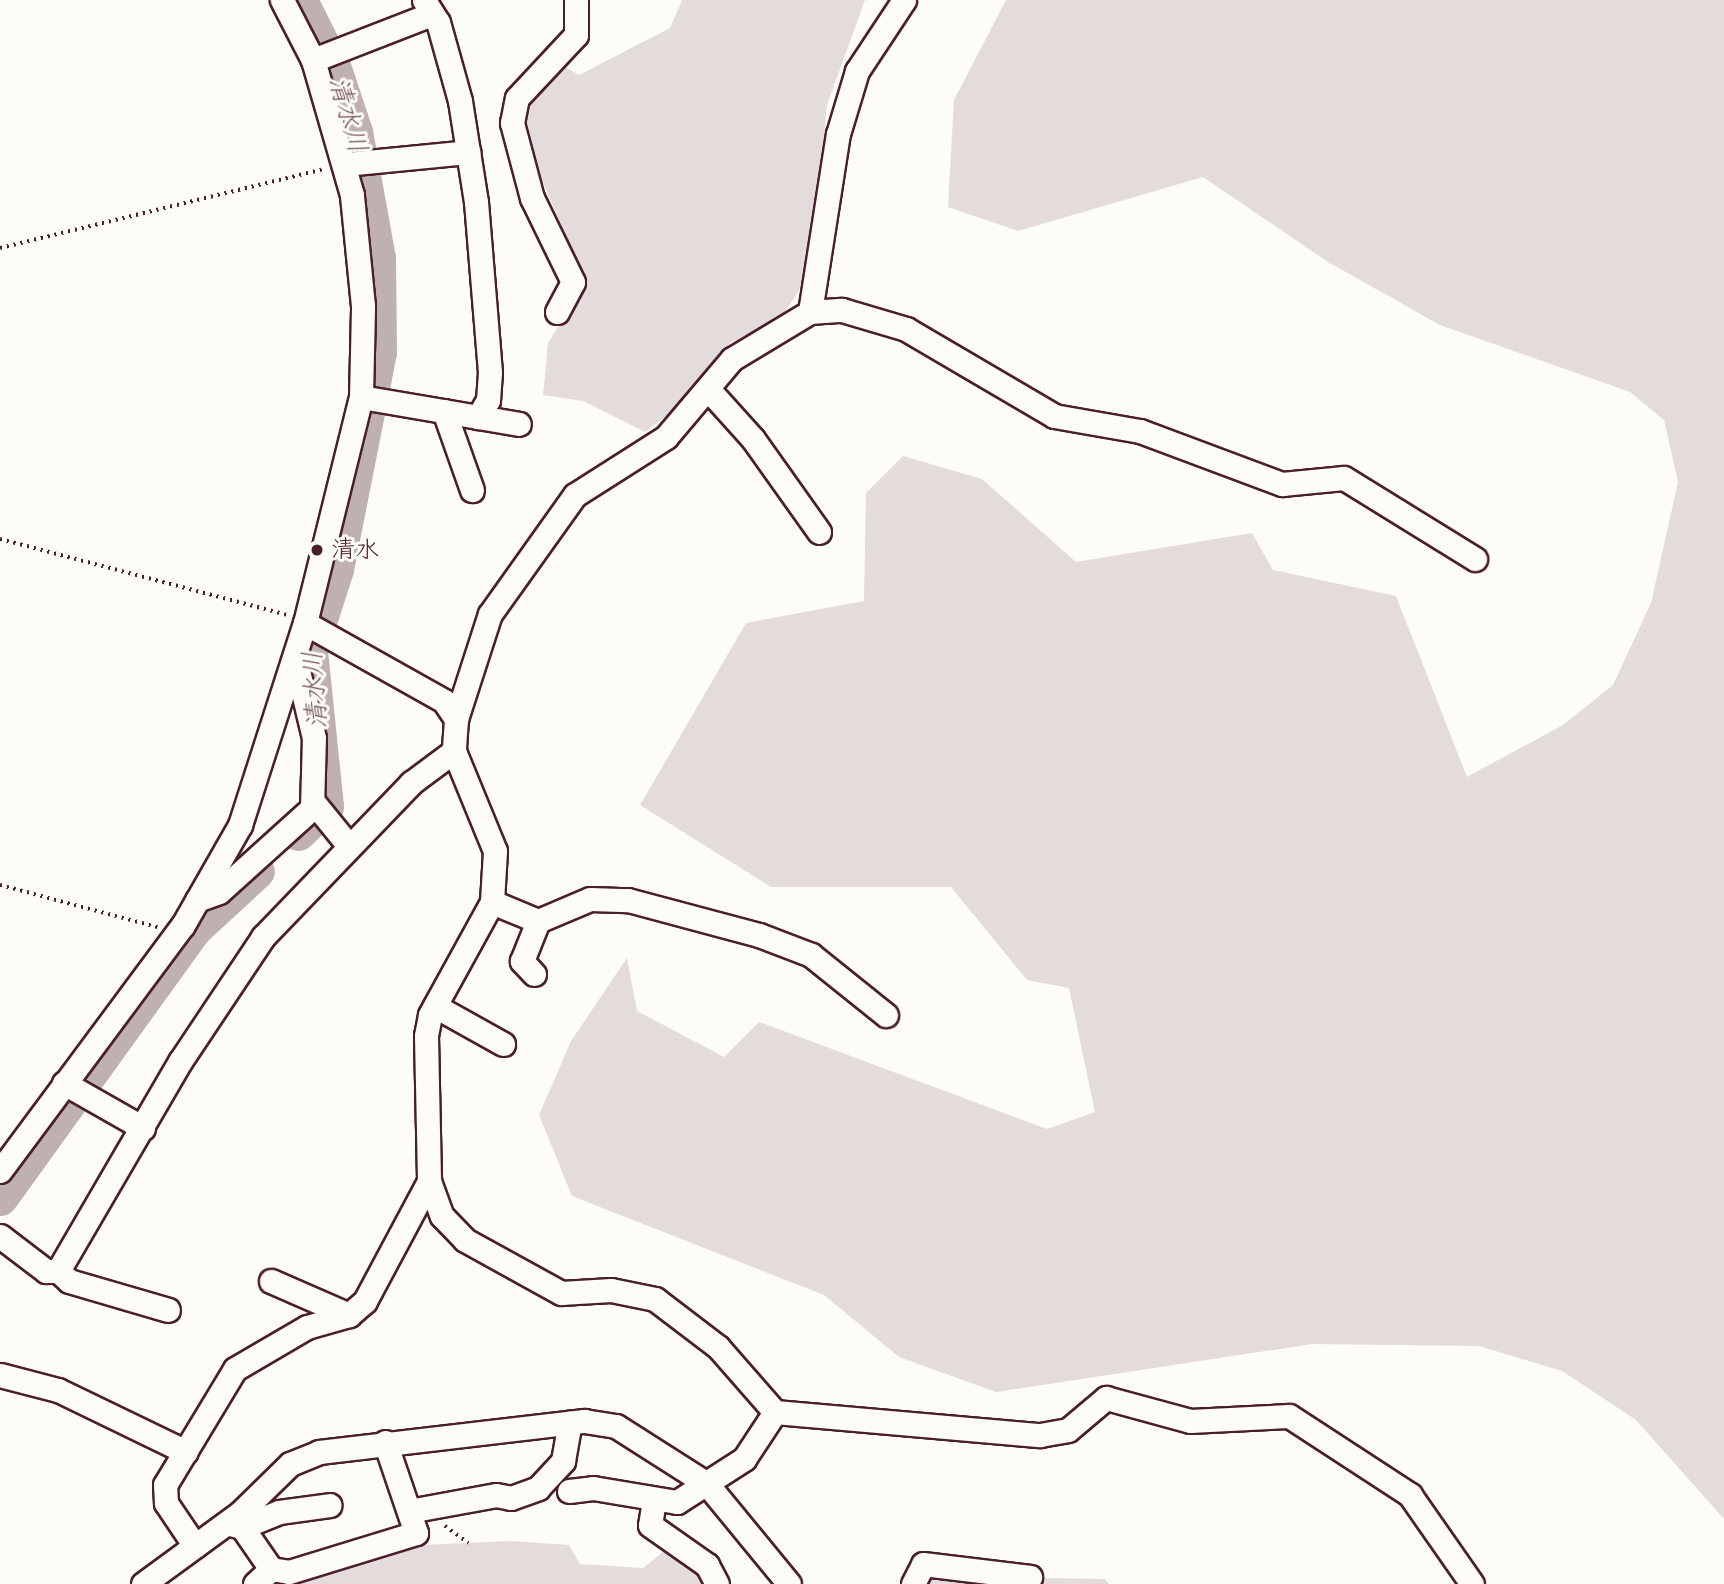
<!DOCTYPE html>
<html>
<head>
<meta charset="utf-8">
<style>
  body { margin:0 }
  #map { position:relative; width:1724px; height:1584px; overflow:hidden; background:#fdfcf7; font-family:Pangolin,"Klee One",sans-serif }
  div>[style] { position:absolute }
  .green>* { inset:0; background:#e3dcda }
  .river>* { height:35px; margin:-17.5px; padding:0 17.5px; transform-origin:17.5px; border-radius:17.5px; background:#c0b1b1 }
  .path>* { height:3.5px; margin-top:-1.75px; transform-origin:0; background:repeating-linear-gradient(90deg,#4a1f2b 0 2px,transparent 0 7px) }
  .roads { filter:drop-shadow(2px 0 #4a1f2b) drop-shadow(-2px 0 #4a1f2b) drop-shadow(0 2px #4a1f2b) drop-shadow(0 -2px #4a1f2b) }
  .minor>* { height:23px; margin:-11.5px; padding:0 11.5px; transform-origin:11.5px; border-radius:11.5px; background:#fdfcf7 }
  .dots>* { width:19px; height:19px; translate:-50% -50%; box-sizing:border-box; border:4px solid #fdfcf7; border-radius:50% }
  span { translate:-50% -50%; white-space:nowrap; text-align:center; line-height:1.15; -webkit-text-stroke:6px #fdfcf7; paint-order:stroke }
  .poi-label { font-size:24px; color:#4a1f2b }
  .left { translate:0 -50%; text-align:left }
  .water-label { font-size:26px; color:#73525a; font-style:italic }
</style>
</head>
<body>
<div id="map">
  <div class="green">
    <i style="clip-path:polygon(682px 0,865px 0,827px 105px,815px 228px,799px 291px,775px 325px,731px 342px,674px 410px,645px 432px,583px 401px,543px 395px,548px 343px,580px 292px,579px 265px,521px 133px,530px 90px,557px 62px,579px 75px,670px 28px)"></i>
    <i style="clip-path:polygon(1006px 0,1724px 0,1724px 1519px,1636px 1420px,1562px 1371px,1479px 1346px,1312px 1344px,996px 1392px,899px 1357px,824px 1295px,572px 1196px,539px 1115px,571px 1041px,627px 958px,637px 1011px,724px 1057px,759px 1022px,1047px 1129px,1095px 1112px,1069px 988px,1027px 980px,951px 887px,771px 887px,640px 805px,746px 623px,864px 601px,866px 493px,903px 456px,982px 479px,1076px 562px,1252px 533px,1273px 570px,1396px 596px,1467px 777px,1563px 725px,1613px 685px,1651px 603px,1678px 482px,1664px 420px,1630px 392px,1440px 325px,1328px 262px,1203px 177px,1018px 231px,948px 207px,954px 100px)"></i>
    <i style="clip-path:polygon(512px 1541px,569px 1545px,580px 1564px,643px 1568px,663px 1552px,699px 1570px,705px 1584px,295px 1584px,421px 1545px)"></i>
    <i style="clip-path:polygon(934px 1576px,1105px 1579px,1109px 1584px,928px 1584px)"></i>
  </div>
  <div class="river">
    <i style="left:298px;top:833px;width:39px;rotate:-44deg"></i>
    <i style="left:326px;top:806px;width:157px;rotate:-95.9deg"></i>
    <i style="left:310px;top:650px;width:85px;rotate:-72.2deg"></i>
    <i style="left:336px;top:569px;width:221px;rotate:-78.8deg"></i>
    <i style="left:379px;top:352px;width:94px;rotate:-90.6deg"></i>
    <i style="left:378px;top:258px;width:128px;rotate:-100.3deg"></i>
    <i style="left:355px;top:132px;width:70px;rotate:-108.4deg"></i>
    <i style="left:333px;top:66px;width:74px;rotate:-116.6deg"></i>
    <i style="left:0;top:1198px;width:333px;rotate:-54.2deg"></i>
    <i style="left:195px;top:928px;width:84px;rotate:-42.6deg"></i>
  </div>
  <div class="path">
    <i style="left:0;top:248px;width:334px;rotate:-13.7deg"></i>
    <i style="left:0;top:539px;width:297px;rotate:14.8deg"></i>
    <i style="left:0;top:885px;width:163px;rotate:15deg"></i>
    <i style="left:445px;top:1526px;width:29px;rotate:36deg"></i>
  </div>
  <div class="roads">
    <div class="minor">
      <i style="left:424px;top:0;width:26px;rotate:58deg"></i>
      <i style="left:438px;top:22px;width:82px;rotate:74.4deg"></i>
      <i style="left:460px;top:101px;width:102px;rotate:81deg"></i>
      <i style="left:476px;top:202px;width:171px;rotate:85.3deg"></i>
      <i style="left:490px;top:372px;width:28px;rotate:94deg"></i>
      <i style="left:488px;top:400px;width:20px;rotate:120deg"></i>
      <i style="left:313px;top:60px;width:124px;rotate:-21.2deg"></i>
      <i style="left:346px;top:164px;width:123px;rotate:-5.6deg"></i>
      <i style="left:557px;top:312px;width:34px;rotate:-62deg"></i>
      <i style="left:573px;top:282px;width:93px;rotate:-116deg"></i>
      <i style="left:532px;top:198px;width:78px;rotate:-104.9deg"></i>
      <i style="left:512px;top:123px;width:25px;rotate:-79deg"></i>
      <i style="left:517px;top:98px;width:86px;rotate:-46.9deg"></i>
      <i style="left:576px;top:35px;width:35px;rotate:-90deg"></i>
      <i style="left:810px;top:312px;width:180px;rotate:-81.1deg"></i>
      <i style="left:838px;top:134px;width:66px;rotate:-73.2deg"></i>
      <i style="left:857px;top:71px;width:85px;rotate:-56.5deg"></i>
      <i style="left:708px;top:389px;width:67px;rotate:48deg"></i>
      <i style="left:753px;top:439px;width:114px;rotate:54.6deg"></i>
      <i style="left:361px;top:397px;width:160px;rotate:9.7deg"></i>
      <i style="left:444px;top:411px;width:84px;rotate:70.5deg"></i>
      <i style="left:305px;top:623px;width:159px;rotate:29.3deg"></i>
      <i style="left:444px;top:701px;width:22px;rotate:56deg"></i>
      <i style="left:456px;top:719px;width:32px;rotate:94deg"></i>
      <i style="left:454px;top:751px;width:108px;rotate:67.7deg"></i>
      <i style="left:495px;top:851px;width:51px;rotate:93.4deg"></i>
      <i style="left:492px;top:902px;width:129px;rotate:118.8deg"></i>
      <i style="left:430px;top:1015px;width:21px;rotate:101deg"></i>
      <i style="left:426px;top:1036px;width:145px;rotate:88.8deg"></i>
      <i style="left:429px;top:1181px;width:37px;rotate:70deg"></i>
      <i style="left:442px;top:1216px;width:33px;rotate:46deg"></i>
      <i style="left:465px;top:1240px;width:110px;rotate:28.9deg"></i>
      <i style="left:561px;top:1293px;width:50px;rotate:-3.4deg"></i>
      <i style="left:611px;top:1290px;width:45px;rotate:11.6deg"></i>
      <i style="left:655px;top:1299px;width:79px;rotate:37.3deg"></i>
      <i style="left:718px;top:1347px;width:86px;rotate:48.8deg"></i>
      <i style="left:775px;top:1412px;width:266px;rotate:5deg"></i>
      <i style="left:1040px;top:1435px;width:28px;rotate:-10deg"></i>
      <i style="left:1068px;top:1430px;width:50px;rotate:-40.1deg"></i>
      <i style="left:1106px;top:1398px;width:87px;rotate:15.3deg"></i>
      <i style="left:1190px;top:1421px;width:99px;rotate:-2.9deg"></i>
      <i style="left:1289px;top:1416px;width:145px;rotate:33.1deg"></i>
      <i style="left:1410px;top:1495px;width:108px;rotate:55.1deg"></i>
      <i style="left:456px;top:719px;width:110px;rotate:-72.1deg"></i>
      <i style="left:490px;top:614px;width:146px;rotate:-54.5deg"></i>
      <i style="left:575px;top:495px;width:108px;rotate:-32.5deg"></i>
      <i style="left:666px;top:437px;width:102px;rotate:-49.8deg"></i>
      <i style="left:732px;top:359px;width:91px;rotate:-31.1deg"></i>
      <i style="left:810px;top:312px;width:32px;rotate:-4deg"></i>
      <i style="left:842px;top:310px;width:67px;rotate:16.5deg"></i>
      <i style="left:906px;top:329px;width:172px;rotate:30.4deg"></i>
      <i style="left:1054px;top:416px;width:87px;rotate:9.9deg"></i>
      <i style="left:1140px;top:431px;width:152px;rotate:20.5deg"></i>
      <i style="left:1282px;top:484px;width:62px;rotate:-5.5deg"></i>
      <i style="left:1344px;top:478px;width:154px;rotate:31.7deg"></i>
      <i style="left:314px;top:803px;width:55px;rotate:50.9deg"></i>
      <i style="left:197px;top:900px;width:23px;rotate:-20deg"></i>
      <i style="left:219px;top:892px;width:125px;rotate:-42.1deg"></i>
      <i style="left:312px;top:808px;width:70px;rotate:-88.4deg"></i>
      <i style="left:314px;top:738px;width:82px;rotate:-103.4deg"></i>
      <i style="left:492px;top:902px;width:50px;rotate:22.4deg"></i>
      <i style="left:538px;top:921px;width:56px;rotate:-22.9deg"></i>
      <i style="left:590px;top:899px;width:38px;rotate:2deg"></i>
      <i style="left:628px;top:900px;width:136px;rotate:15deg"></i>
      <i style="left:759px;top:935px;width:56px;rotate:21deg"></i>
      <i style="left:811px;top:955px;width:96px;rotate:38.7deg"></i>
      <i style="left:534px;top:974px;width:18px;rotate:-133deg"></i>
      <i style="left:522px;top:961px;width:43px;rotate:-68.2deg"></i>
      <i style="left:435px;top:1006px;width:78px;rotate:29.2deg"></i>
      <i style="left:64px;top:1083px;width:91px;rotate:29.7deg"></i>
      <i style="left:0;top:1171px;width:307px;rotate:-53.4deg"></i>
      <i style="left:183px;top:925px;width:115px;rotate:-60.3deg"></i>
      <i style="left:240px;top:825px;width:212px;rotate:-72.2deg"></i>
      <i style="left:305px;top:623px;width:233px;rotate:-76.1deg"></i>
      <i style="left:361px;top:397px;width:91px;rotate:-88.7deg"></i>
      <i style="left:363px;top:306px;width:112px;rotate:-95.7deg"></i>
      <i style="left:352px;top:195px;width:141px;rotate:-106.1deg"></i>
      <i style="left:313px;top:60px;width:68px;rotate:-117.3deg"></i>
      <i style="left:0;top:1236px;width:58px;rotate:37.3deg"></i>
      <i style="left:46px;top:1271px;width:12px"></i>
      <i style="left:58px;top:1271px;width:244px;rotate:-59.8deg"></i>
      <i style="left:181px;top:1060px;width:148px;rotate:-56.3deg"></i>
      <i style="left:263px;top:937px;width:214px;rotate:-46.1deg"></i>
      <i style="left:411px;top:783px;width:54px;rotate:-36.7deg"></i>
      <i style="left:58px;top:1271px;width:15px;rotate:42deg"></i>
      <i style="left:69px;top:1281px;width:103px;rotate:16.3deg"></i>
      <i style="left:271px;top:1281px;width:85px;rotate:23.6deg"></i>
      <i style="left:0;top:1375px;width:60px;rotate:14.5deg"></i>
      <i style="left:58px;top:1390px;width:142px;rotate:25.8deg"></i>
      <i style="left:569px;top:1491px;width:24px;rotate:-7deg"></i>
      <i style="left:593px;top:1488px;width:85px;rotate:9.5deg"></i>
      <i style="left:677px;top:1502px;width:80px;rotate:-32.7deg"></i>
      <i style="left:744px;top:1459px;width:56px;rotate:-56.6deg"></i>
      <i style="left:654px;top:1500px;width:25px;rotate:99deg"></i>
      <i style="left:650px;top:1525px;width:70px;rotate:35.1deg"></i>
      <i style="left:707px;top:1565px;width:21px;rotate:62deg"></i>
      <i style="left:409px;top:1511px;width:88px;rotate:-10.4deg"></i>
      <i style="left:496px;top:1495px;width:15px;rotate:11deg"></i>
      <i style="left:511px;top:1498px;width:29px;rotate:-20deg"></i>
      <i style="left:538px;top:1488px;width:37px;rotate:-47deg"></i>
      <i style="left:563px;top:1461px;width:39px;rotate:-80deg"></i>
      <i style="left:230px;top:1524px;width:12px;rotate:14deg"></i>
      <i style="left:242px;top:1527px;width:40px;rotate:-22deg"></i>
      <i style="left:279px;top:1512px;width:51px;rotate:-7.8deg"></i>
      <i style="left:242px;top:1527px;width:51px;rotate:55.4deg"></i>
      <i style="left:271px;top:1569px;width:18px;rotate:9deg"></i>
      <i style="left:289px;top:1572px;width:133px;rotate:-17.1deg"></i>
      <i style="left:416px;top:1533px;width:96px;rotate:-108.8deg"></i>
      <i style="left:195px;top:1546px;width:52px;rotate:-124deg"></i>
      <i style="left:166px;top:1503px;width:18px;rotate:-93deg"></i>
      <i style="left:165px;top:1485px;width:135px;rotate:-58.9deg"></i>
      <i style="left:235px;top:1369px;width:83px;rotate:-30.3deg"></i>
      <i style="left:307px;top:1327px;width:44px;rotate:-15.9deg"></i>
      <i style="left:349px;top:1315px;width:21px;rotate:-41deg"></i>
      <i style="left:365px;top:1301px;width:136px;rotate:-61.9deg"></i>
      <i style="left:143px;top:1584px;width:120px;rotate:-36.2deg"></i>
      <i style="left:240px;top:1513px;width:70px;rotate:-44.4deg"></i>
      <i style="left:290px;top:1464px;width:31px;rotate:-22deg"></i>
      <i style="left:319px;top:1452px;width:267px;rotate:-6.7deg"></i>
      <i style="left:584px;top:1421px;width:32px;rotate:9deg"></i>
      <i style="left:616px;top:1426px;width:108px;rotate:32.5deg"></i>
      <i style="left:707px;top:1484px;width:129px;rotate:50.6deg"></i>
      <i style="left:255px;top:1584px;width:22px;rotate:-43deg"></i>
      <i style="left:913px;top:1584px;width:22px;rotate:-63deg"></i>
      <i style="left:923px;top:1564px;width:108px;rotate:6.9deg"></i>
    </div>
  </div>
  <div class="dots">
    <i style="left:317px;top:550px;background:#4a1f2b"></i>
  </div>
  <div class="poi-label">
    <span class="left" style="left:331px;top:550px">清水</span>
  </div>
  <div class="water-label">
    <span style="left:347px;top:115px;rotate:74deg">清水川</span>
    <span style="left:316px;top:690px;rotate:-94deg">清水川</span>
  </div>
</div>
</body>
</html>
